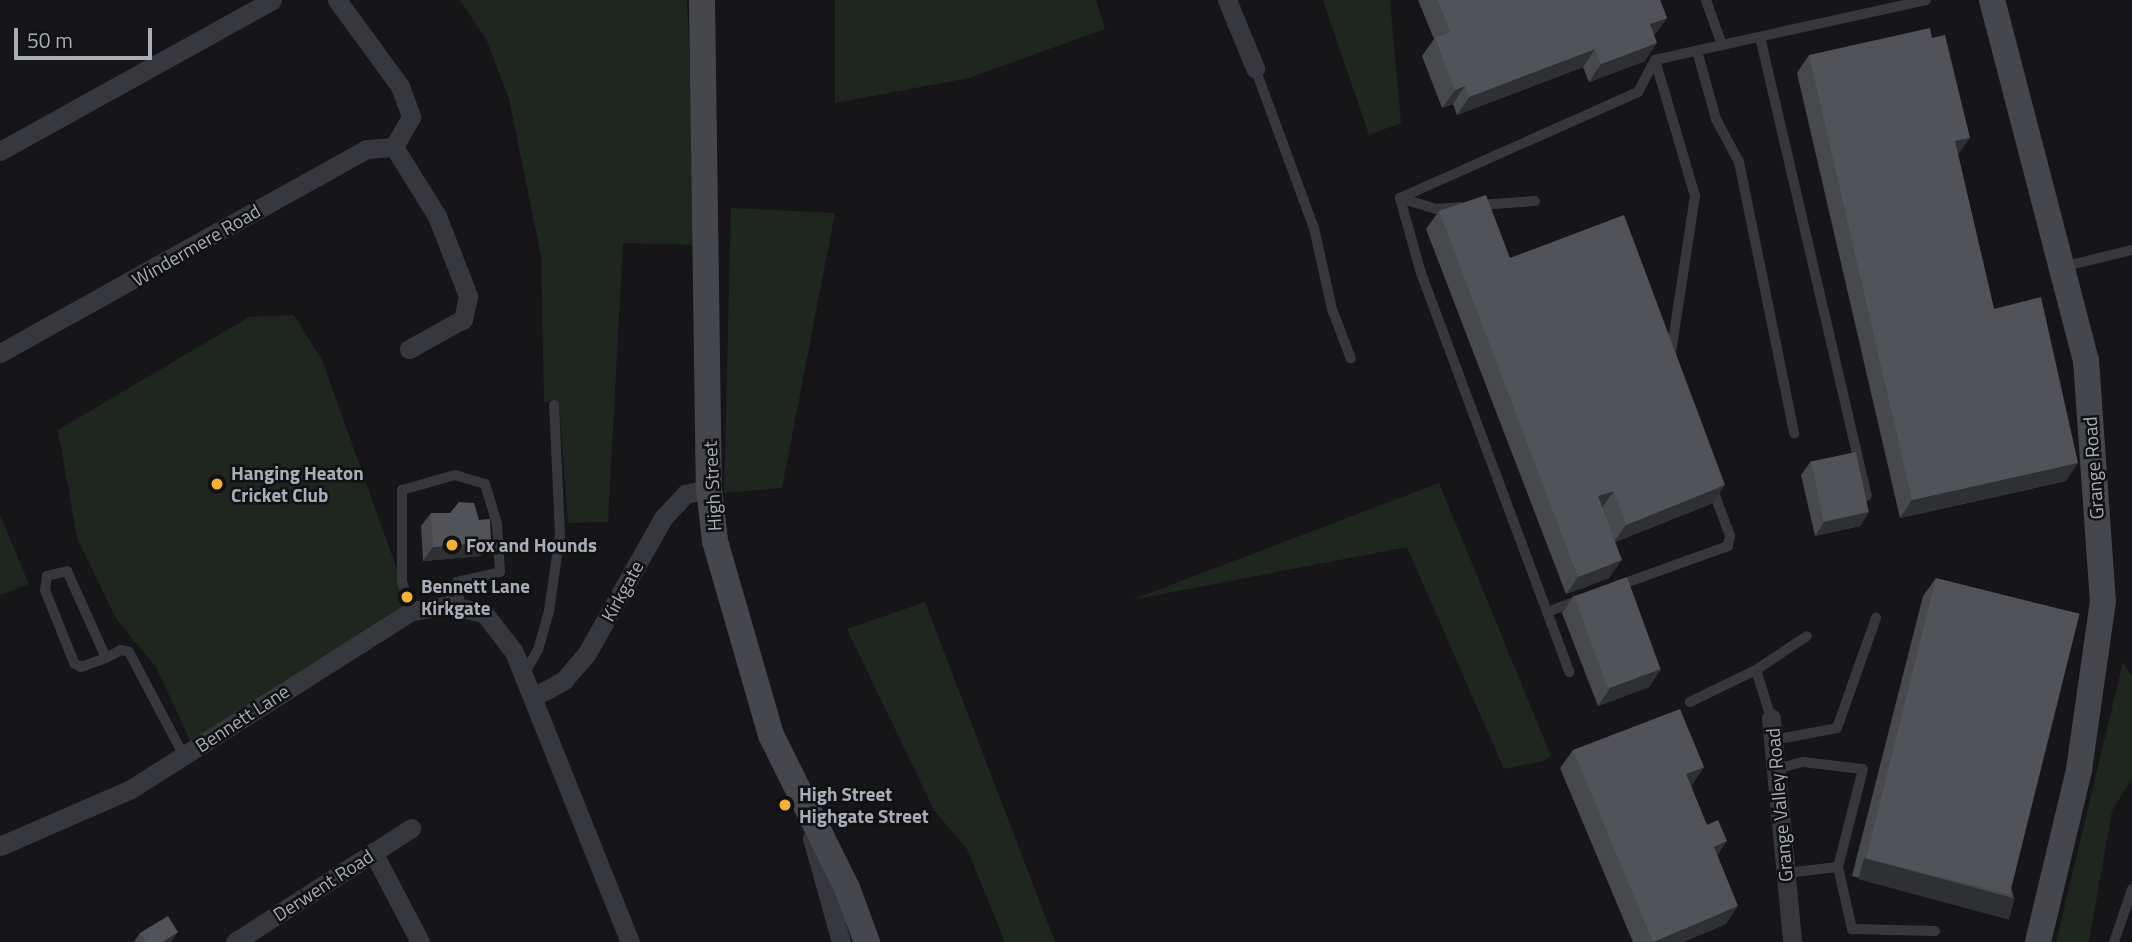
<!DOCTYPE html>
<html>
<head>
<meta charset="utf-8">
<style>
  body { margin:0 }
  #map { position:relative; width:2132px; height:942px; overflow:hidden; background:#161618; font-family:"Titillium Web",sans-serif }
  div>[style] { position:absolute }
  .green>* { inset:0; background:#1e261f }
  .lane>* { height:10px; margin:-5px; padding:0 5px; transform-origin:5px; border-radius:5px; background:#37383d }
  .street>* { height:19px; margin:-9.5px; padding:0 9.5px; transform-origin:9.5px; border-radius:9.5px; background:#37383d }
  .secondary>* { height:26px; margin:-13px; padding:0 13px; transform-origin:13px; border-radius:13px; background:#45474d }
  .wall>* { inset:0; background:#47494d }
  .shaded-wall>* { inset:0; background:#2f3033; transform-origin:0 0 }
  .building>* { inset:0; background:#525359; transform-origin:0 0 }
  .dots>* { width:19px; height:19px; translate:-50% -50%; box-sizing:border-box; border:4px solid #111113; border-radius:50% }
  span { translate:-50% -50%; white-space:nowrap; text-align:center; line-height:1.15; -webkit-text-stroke:5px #111113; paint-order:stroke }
  .street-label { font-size:19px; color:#a8adb8 }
  .poi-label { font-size:19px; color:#a8adb8; font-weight:700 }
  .left { translate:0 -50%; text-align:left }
  .scale { position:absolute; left:14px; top:28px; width:138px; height:32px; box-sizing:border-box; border:4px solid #a8adb8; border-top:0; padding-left:9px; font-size:21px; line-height:24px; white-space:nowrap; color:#a8adb8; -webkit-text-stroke:5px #111113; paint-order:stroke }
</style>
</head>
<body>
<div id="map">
  <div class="green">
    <i style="clip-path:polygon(460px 0,687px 0,698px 245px,623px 243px,608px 522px,568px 523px,559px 402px,544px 402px,541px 256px,509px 99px,487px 41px)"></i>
    <i style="clip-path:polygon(835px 0,1096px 0,1105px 29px,969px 78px,835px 103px)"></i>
    <i style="clip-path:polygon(1323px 0,1390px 0,1401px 123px,1369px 135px)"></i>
    <i style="clip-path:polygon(731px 208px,835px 213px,782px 488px,724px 493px)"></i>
    <i style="clip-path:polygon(294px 315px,322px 360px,412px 611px,194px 749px,156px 667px,117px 620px,77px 538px,58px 430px,249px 317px)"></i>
    <i style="clip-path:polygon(1439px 483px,1551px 756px,1543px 761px,1504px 769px,1407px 547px,1131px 600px)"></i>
    <i style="clip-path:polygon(0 515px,29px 584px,0 595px)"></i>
    <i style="clip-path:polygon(925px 602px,1055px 942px,1005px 942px,967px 849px,934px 810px,847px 629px)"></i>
    <i style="clip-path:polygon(2123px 662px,2132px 677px,2132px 778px,2112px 811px,2089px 942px,2056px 942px)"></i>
  </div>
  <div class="lane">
    <i style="left:1706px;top:0;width:48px;rotate:70.4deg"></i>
    <i style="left:1722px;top:45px;width:209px;rotate:-12.4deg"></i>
    <i style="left:1760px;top:37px;width:471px;rotate:76.9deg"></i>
    <i style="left:1697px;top:51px;width:71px;rotate:74.4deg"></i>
    <i style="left:1716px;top:119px;width:49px;rotate:61.9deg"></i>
    <i style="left:1739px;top:162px;width:277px;rotate:78.5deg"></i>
    <i style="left:1655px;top:60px;width:142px;rotate:73.6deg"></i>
    <i style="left:1695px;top:196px;width:159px;rotate:98.7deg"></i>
    <i style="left:1255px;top:68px;width:171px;rotate:69.8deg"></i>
    <i style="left:1314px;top:228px;width:83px;rotate:77.5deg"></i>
    <i style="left:1332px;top:309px;width:53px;rotate:69.2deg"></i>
    <i style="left:1400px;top:198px;width:78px;rotate:74.4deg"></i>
    <i style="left:1421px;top:273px;width:426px;rotate:69.6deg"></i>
    <i style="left:1478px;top:205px;width:57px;rotate:-4deg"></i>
    <i style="left:1460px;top:207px;width:24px;rotate:175deg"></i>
    <i style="left:1436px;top:209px;width:38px;rotate:-163deg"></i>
    <i style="left:1400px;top:198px;width:261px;rotate:-24deg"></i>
    <i style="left:1638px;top:92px;width:36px;rotate:-62deg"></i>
    <i style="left:1655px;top:60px;width:69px;rotate:-12.6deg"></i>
    <i style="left:2062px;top:267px;width:72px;rotate:-13.7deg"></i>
    <i style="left:1617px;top:586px;width:118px;rotate:-19.8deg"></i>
    <i style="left:1728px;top:546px;width:10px;rotate:-79deg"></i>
    <i style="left:1730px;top:536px;width:52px;rotate:-110.2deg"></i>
    <i style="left:412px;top:611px;width:31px;rotate:-109deg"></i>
    <i style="left:402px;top:582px;width:92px;rotate:-90deg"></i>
    <i style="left:402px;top:490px;width:55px;rotate:-15.8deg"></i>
    <i style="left:455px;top:475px;width:31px;rotate:17deg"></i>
    <i style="left:485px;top:484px;width:42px;rotate:73.3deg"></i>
    <i style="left:497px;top:524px;width:48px;rotate:86.4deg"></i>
    <i style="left:500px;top:572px;width:44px;rotate:166.9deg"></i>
    <i style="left:457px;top:582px;width:26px;rotate:83deg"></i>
    <i style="left:1547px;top:612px;width:35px;rotate:-20deg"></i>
    <i style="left:106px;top:658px;width:95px;rotate:-114.1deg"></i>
    <i style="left:67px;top:571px;width:21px;rotate:166deg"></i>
    <i style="left:47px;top:576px;width:14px;rotate:98deg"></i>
    <i style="left:45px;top:590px;width:79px;rotate:68.3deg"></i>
    <i style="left:74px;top:663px;width:8px;rotate:30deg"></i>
    <i style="left:81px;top:667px;width:27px;rotate:-20deg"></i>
    <i style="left:106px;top:658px;width:17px;rotate:-28deg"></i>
    <i style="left:121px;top:650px;width:8px;rotate:14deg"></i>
    <i style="left:129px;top:652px;width:118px;rotate:62.1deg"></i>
    <i style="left:524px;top:674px;width:28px;rotate:-60deg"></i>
    <i style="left:538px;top:650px;width:41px;rotate:-74.2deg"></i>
    <i style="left:549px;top:611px;width:77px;rotate:-81.8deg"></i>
    <i style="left:560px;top:535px;width:130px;rotate:-92.6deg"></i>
    <i style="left:1690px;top:702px;width:73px;rotate:-25.9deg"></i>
    <i style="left:1771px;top:718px;width:50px;rotate:-107.4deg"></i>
    <i style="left:1756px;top:670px;width:61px;rotate:-33.7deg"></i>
    <i style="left:1773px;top:740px;width:65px;rotate:-10.6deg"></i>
    <i style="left:1837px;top:728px;width:117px;rotate:-70.5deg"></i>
    <i style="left:1776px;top:769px;width:28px;rotate:-15deg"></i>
    <i style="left:1803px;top:762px;width:60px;rotate:6.7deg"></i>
    <i style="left:1863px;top:769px;width:101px;rotate:104.3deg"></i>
    <i style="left:1786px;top:873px;width:52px;rotate:-6.6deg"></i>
    <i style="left:1838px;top:867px;width:64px;rotate:77.3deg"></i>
    <i style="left:1852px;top:929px;width:83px;rotate:1.4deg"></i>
    <i style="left:2114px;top:942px;width:56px;rotate:-71.2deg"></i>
  </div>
  <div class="street">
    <i style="left:337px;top:0;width:107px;rotate:53.8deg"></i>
    <i style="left:400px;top:86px;width:33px;rotate:70deg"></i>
    <i style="left:411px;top:117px;width:34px;rotate:120deg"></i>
    <i style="left:1227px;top:0;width:74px;rotate:67.6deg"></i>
    <i style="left:394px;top:147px;width:81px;rotate:58.1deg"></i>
    <i style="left:437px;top:216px;width:86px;rotate:68.8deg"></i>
    <i style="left:468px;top:296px;width:24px;rotate:102deg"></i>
    <i style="left:463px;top:319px;width:62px;rotate:150.9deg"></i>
    <i style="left:0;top:151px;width:311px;rotate:-29deg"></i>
    <i style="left:0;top:353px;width:419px;rotate:-29.1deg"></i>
    <i style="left:366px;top:149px;width:28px;rotate:-4deg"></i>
    <i style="left:535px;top:696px;width:32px;rotate:-28deg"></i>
    <i style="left:563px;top:681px;width:37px;rotate:-49deg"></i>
    <i style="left:587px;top:653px;width:155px;rotate:-60.6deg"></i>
    <i style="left:663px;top:518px;width:33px;rotate:-47deg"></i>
    <i style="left:685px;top:494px;width:25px;rotate:-12deg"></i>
    <i style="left:1771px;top:718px;width:225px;rotate:84.6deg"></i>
    <i style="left:812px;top:838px;width:108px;rotate:74.4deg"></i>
    <i style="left:0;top:846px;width:143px;rotate:-23.5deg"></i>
    <i style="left:131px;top:789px;width:333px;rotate:-32.4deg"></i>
    <i style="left:412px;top:611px;width:36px;rotate:-9deg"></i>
    <i style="left:448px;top:605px;width:37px;rotate:13deg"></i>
    <i style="left:484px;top:613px;width:49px;rotate:52.4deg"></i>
    <i style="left:514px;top:652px;width:312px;rotate:68.2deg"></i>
    <i style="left:373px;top:852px;width:102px;rotate:62.4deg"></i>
    <i style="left:235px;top:942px;width:210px;rotate:-32.9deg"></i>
  </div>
  <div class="secondary">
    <i style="left:702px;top:0;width:489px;rotate:89.2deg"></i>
    <i style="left:709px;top:489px;width:52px;rotate:83.4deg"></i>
    <i style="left:715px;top:541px;width:202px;rotate:73.9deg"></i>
    <i style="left:771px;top:735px;width:171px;rotate:63.6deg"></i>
    <i style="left:847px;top:888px;width:58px;rotate:69.7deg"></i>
    <i style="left:1992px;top:0;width:372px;rotate:75.4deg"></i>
    <i style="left:2086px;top:360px;width:242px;rotate:86deg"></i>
    <i style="left:2103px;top:601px;width:171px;rotate:98.1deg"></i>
    <i style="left:2079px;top:770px;width:177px;rotate:103.4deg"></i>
  </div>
  <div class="wall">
    <i style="clip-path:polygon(1418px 0,1660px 0,1667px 18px,1654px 35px,1645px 61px,1589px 82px,1583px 67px,1457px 115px,1453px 104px,1442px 108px,1422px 56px,1434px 39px)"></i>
    <i style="clip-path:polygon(1809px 55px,1958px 155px,1994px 309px,2066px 481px,1900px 518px,1797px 73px)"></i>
    <i style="clip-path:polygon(1439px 211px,1510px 258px,1713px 503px,1615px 542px,1609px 578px,1566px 594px,1426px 229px)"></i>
    <i style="clip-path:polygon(1811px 461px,1869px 512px,1860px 526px,1815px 536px,1801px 475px)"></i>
    <i style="clip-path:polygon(431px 513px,479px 520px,491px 542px,481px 556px,423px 561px,421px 526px)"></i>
    <i style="clip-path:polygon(1936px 578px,2014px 899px,2001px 917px,1852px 876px,1923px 596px)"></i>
    <i style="clip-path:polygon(1574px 595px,1661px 669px,1649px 687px,1598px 706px,1562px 613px)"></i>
    <i style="clip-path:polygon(1573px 750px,1704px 767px,1691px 785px,1717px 856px,1726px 924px,1683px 942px,1633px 942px,1560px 768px)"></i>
    <i style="clip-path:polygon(178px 932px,170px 942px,134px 942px,140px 933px)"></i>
  </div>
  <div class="shaded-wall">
    <i style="clip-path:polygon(1667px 18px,1654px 36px,1650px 24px)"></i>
    <i style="clip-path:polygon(1657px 43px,1645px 61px,1589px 82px,1601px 64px)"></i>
    <i style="clip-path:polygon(1595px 49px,1583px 67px,1457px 115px,1469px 97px)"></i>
    <i style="clip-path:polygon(1465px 86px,1453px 104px,1442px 108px,1455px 90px)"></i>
    <i style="clip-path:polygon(1970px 138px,1957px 156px,1955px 141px)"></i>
    <i style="clip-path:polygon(2078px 463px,2066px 481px,1900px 518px,1912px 500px)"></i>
    <i style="clip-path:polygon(1725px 485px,1713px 503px,1613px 543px,1626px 525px)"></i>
    <i style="clip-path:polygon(1614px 491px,1601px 509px,1598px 496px)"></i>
    <i style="clip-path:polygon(1869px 512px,1860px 526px,1815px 536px,1824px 522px)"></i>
    <i style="clip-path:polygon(491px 542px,481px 556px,423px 561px,433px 547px)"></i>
    <i style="clip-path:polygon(1622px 560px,1609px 578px,1566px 594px,1578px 577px)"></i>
    <i style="clip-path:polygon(1661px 669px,1649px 687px,1598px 706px,1610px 688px)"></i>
    <i style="clip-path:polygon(1704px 767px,1692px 785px,1674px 792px,1686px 774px)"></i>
    <i style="clip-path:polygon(1727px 841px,1715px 859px,1714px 847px)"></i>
    <i style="left:1864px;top:858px;width:156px;height:22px;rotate:15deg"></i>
    <i style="clip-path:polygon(1738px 906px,1726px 924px,1683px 942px,1653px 942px)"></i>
    <i style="clip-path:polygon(178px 932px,170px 942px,162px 942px)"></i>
  </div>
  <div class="building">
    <i style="clip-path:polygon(1438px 0,1660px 0,1667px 18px,1650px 24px,1657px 43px,1601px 64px,1595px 49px,1469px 97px,1465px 86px,1455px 90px,1435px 38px,1450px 32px)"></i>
    <i style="clip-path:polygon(1930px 28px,1932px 38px,1945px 35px,1970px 138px,1955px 141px,1994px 309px,2041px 297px,2078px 463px,1912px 500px,1809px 55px)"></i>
    <i style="clip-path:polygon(1486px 195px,1510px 258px,1624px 215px,1725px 485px,1626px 525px,1614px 491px,1598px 496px,1622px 560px,1578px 577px,1439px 211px)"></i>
    <i style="left:1856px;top:452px;width:61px;height:46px;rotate:78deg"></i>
    <i style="clip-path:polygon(459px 502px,474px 503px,479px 520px,490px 519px,491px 542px,433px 547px,431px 513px,450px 513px)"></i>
    <i style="left:1627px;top:577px;width:98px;height:56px;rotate:70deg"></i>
    <i style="left:1936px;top:578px;width:148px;height:289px;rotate:14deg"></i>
    <i style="clip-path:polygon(1680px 709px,1704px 767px,1686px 774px,1707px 825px,1718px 820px,1727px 841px,1714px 847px,1738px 906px,1653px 942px,1573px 750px)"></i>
    <i style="clip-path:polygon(168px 916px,178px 932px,162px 942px,146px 942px,140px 933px)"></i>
  </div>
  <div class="dots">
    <i style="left:217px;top:484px;background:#f2b134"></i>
    <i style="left:452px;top:545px;background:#f2b134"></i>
    <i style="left:407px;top:597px;background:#f2b134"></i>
    <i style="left:785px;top:805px;background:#f2b134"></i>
  </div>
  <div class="street-label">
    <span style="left:196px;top:245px;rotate:-30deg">Windermere Road</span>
    <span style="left:2093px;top:468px;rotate:-94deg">Grange Road</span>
    <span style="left:712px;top:486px;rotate:-93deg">High Street</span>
    <span style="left:622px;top:591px;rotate:-61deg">Kirkgate</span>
    <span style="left:242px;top:718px;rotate:-33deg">Bennett Lane</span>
    <span style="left:1779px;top:805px;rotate:-95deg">Grange Valley Road</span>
    <span style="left:323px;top:885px;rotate:-33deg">Derwent Road</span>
  </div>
  <div class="poi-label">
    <span class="left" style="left:231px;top:484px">Hanging Heaton<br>Cricket Club</span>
    <span class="left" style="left:466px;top:545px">Fox and Hounds</span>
    <span class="left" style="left:421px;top:597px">Bennett Lane<br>Kirkgate</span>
    <span class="left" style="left:799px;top:805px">High Street<br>Highgate Street</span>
  </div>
  <div class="scale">50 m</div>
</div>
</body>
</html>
